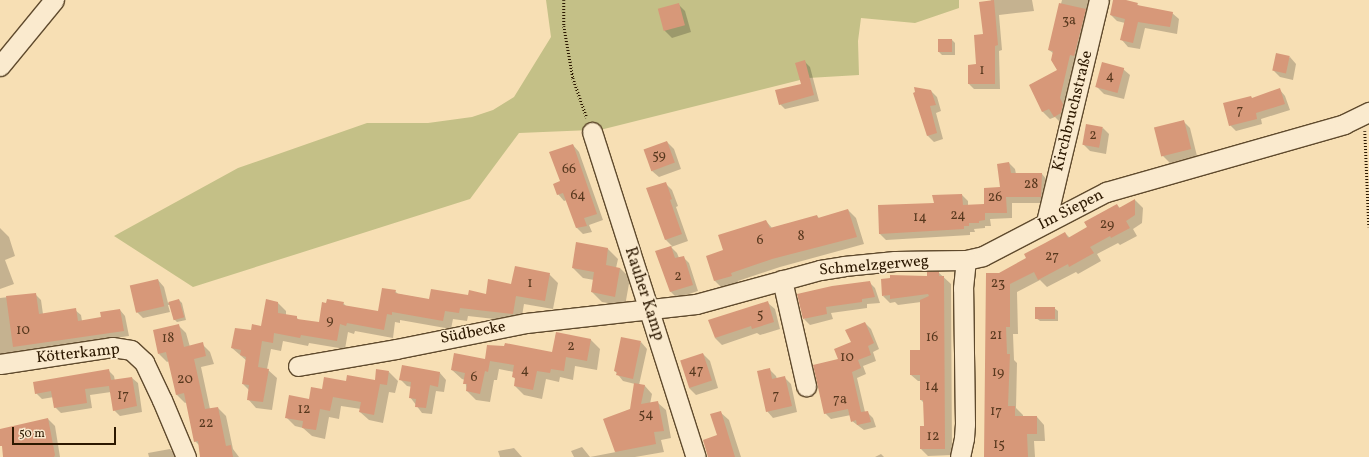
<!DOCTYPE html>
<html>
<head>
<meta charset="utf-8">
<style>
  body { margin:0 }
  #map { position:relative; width:1369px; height:457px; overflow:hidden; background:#f7dfb4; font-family:Vollkorn,serif }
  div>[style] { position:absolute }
  .green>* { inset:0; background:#c4c087 }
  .shadow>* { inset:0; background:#0003 }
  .building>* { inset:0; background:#d79879; transform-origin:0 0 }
  .path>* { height:2.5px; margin-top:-1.25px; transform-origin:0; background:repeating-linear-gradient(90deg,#2c1800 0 1px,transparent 0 3px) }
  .roads { filter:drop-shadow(1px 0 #5f4a2d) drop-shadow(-1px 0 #5f4a2d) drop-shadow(0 1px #5f4a2d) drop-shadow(0 -1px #5f4a2d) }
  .minor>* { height:19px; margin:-9.5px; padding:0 9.5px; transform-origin:9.5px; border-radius:9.5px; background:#faeace }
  span { translate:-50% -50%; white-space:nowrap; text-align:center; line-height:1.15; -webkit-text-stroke:3px #faeace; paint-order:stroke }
  .number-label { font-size:14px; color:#57381e }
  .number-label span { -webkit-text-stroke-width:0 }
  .street-label { font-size:16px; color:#2c1800 }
  .scale { position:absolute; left:12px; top:427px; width:104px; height:18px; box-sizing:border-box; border:2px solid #2c1800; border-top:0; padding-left:5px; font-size:12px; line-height:14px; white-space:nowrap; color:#2c1800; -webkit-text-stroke:3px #faeace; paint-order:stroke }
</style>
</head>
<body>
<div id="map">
  <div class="green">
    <i style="clip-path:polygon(546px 0,959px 0,959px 8px,915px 23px,861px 18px,858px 41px,859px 75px,808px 78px,592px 132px,591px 130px,519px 133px,470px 199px,193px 287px,114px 236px,238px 168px,367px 123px,428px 123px,472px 117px,493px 110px,514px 97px,551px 37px)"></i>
  </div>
  <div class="shadow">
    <i style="clip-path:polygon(991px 0,1032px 0,1034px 11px,999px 15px,1002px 50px,999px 51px,1000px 89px,974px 89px,969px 84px,977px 65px)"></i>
    <i style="clip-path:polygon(1062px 0,1096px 0,1062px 124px,1055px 117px,1050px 119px,1043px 112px,1030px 85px,1058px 71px,1053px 53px,1049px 50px)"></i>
    <i style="clip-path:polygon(1114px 0,1121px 0,1137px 4px,1140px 7px,1172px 13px,1179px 19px,1177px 34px,1145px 28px,1140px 49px,1128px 47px,1122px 40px,1125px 23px,1117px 21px,1111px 15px)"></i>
    <i style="clip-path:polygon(678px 4px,685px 11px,691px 32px,672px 38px,665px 31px,659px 10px)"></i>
    <i style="clip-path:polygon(952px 40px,955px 43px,955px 55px,942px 55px,939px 52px)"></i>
    <i style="clip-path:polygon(1290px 57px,1296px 64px,1293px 80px,1280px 77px,1273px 70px)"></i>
    <i style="clip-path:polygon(804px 61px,810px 67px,819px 101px,785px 109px,780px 104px,802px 85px)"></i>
    <i style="clip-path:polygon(1123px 69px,1130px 75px,1124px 99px,1104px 94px,1097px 87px)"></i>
    <i style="clip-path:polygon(1280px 90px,1285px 96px,1290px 110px,1261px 119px,1262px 124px,1236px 131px,1230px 125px,1252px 99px)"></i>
    <i style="clip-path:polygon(931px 91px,937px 97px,941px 111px,936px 113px,943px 139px,934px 142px,928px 136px)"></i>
    <i style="clip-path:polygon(1183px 121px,1190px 128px,1197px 156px,1170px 163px,1163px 156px,1156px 128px)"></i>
    <i style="clip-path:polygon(1103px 128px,1109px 134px,1106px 154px,1090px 151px,1083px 144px)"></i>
    <i style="clip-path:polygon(667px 142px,674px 149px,681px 169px,659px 177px,652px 171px)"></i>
    <i style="clip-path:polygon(573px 145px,579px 152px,603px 220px,589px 225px,592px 232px,583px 234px,577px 228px,567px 200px,564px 201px,558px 194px)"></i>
    <i style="clip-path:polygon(1009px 163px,1015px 169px,1016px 174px,1042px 174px,1047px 180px,1046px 203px,1012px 203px,1012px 218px,990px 219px,991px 226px,985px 226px,985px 228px,974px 229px,975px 232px,970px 232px,970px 235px,886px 240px,880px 234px,879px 206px,935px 204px,962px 195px,968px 201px,968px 206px,985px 205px,1001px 188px)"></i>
    <i style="clip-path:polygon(665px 183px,672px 190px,678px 206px,676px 207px,688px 241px,671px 247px,677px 253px,679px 258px,683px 257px,689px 263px,698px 291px,677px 298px,671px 292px,656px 252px,672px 246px,666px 240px,647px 189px)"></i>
    <i style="clip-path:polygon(1135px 200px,1143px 208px,1142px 223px,1133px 229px,1137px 236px,1120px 245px,1118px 243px,1097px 254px,1101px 261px,1078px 274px,1076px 272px,1047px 287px,1040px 280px,1017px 292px,1018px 334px,1013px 334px,1014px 360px,1017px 363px,1016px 408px,1023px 415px,1023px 417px,1037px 417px,1044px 425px,1045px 441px,1034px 441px,1035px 457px,986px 457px,999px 274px,1028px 259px,1065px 233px,1070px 238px,1088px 227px,1117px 205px,1120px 208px)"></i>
    <i style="clip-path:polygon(848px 210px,856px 218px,864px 244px,780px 267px,738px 281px,739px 284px,723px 289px,715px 281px,707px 257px,725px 251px,766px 221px,772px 228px,817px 216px,820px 219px)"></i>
    <i style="clip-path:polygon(0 228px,9px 237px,15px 256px,5px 260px,14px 284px,0 289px)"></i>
    <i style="clip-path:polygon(577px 243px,608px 249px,618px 259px,616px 268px,620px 268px,630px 278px,625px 306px,602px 302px,592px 292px,594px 280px,583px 278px,573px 268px)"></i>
    <i style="clip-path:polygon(938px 272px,951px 284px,952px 455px,928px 456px,921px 449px,925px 427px,924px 403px,921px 400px,921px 381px,918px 381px,911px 375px,921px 351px,921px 302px,898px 305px,895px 302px,890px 303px,883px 296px)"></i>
    <i style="clip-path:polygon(549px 274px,558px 283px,553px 309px,524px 304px,521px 322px,468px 316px,467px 321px,453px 319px,451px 329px,400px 320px,400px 323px,395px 322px,393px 338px,355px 331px,354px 334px,348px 332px,345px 349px,309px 343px,308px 346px,283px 341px,281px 351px,271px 349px,267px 369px,277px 378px,272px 410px,256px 408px,248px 399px,249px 390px,243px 384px,247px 361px,232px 348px,252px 332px,262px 327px,278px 303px,286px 311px,286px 315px,296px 317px,299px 320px,320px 324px,343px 303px,347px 307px,379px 312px,395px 291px,398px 294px,430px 300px,487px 295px,512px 285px)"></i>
    <i style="clip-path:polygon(158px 280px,164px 287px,168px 303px,179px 300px,182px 303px,186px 320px,177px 322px,174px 319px,170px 305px,168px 305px,170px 312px,143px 318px,136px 311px)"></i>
    <i style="clip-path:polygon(869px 282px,875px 288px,880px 303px,867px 304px,867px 308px,831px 313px,833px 319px,810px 325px,804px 319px)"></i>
    <i style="clip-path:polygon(35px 294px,41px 300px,43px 314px,75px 310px,81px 315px,82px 321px,102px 318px,120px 310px,125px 316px,129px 336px,0 355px,0 298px)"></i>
    <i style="clip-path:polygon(768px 303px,775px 309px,780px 329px,760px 335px,757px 333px,722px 345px,715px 338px)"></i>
    <i style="clip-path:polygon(1054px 308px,1058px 311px,1058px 321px,1040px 321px,1036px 318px)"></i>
    <i style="clip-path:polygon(865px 323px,871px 329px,879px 349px,873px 352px,876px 361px,863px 366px,866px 374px,857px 378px,865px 412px,867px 412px,873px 418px,876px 427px,864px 430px,852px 421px,851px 415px,831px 419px,825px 413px,840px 359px)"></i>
    <i style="clip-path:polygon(178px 325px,186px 333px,190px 347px,202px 344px,210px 352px,214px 364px,201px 367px,210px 409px,218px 408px,226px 416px,233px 449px,239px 457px,202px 457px,200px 446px,195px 441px,187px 402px,185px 403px,177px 395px,169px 361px,167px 362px,159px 354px)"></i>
    <i style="clip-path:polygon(556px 334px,591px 340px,600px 349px,597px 370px,575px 366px,573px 380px,560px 377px,559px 382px,546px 379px,542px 399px,524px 395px,515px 386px,516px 380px,513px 376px,514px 372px,499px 369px,497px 380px,494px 380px,490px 402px,476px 400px,467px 391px,465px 380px,462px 379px,452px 370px,486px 360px,553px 353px)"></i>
    <i style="clip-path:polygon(641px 342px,647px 349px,639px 385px,645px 386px,652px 394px,650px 404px,658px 403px,666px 410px,671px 438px,661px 440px,664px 452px,635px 457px,574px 457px,571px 451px,582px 447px,590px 457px,616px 452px,604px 420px,631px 409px,635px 384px,623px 381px,615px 371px)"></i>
    <i style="clip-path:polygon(703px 354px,710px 361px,718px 388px,696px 395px,689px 388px)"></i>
    <i style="clip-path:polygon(769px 369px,776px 376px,777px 379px,784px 377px,791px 384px,797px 412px,773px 418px,767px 411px)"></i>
    <i style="clip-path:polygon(108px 370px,114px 376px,115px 381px,132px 378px,138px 383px,142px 412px,120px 416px,114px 410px,111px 392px,90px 395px,92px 408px,61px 413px,55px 407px,54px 397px,42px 399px,36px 393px)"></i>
    <i style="clip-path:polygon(389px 372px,398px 381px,395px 393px,389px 392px,383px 423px,369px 420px,360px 412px,361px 409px,341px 406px,339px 419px,329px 417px,325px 439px,312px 436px,303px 428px,295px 426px,286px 417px,322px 390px,347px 382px,375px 381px)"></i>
    <i style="clip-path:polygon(440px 373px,446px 380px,444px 392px,436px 391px,432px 414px,422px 413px,410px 397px,412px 387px,407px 386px,401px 380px)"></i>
    <i style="clip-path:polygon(720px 412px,729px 420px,741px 457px,709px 457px,719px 436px)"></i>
    <i style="clip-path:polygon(48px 419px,55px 426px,60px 457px,28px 457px,0 438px,0 430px)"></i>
    <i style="clip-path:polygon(514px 448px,522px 457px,500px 457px,498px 451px)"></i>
    <i style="clip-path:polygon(170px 449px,177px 457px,149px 457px,148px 453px)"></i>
    <i style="clip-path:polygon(881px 454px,884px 457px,875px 457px)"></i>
  </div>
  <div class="building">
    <i style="clip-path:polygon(994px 0,998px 45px,995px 46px,995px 84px,968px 84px,968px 65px,976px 64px,974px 35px,983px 34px,979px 2px)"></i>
    <i style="clip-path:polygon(1113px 0,1126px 0,1138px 3px,1137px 5px,1173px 12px,1170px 27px,1138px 22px,1133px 43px,1120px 40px,1125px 19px,1110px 15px)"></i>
    <i style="left:679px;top:3px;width:23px;height:22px;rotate:75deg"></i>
    <i style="clip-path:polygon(1059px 3px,1086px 9px,1074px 56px,1070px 55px,1060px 98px,1063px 104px,1061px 113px,1054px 117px,1049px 109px,1042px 112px,1029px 85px,1057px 70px,1051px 60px,1053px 51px,1048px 50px)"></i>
    <i style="left:952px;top:39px;width:13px;height:14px;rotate:90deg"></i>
    <i style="left:1276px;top:53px;width:14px;height:18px;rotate:12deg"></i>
    <i style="clip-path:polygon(805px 60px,814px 95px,779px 105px,775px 90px,801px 84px,795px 63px)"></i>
    <i style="left:1102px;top:62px;width:23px;height:26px;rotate:15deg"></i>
    <i style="clip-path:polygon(914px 87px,931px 90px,936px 105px,930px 106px,937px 133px,927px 136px,913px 93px,915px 92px)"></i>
    <i style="clip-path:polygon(1280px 88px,1285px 104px,1256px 113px,1257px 119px,1229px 126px,1223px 103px,1251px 96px,1252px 98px)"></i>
    <i style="left:1184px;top:120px;width:30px;height:31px;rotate:76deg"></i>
    <i style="left:1086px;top:124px;width:17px;height:21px;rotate:10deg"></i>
    <i style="left:667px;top:141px;width:23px;height:25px;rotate:70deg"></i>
    <i style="clip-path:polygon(573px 144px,597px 214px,584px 218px,587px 226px,576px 228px,563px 193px,557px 195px,553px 184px,560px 181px,549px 152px)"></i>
    <i style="clip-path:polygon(1009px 162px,1011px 173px,1042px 173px,1041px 197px,1006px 197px,1007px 213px,985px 213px,985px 220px,979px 221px,979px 223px,969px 223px,969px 226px,964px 226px,964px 229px,879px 234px,878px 205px,934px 203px,932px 195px,962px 194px,963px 205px,984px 204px,984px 188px,1000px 187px,997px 164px)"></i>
    <i style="clip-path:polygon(666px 182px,672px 199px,670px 200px,682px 234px,665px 240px,646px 188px)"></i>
    <i style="clip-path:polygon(1135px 199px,1135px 215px,1126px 221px,1130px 228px,1111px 238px,1110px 236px,1090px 247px,1094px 253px,1069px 267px,1068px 264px,1038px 280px,1034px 272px,1010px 284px,1010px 327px,1006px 327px,1007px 354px,1010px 354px,1008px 406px,1015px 406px,1015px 416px,1037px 416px,1037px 434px,1027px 434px,1028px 457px,984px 457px,986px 273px,999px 273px,1026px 258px,1024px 254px,1045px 243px,1065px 232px,1068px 238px,1087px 227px,1084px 222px,1117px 204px,1119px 208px)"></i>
    <i style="clip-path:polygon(848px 209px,857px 237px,772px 259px,731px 273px,732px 276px,714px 281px,706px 256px,723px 250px,718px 235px,766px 220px,770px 228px,817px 215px,818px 218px)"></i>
    <i style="clip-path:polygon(576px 242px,608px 248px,606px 265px,620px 268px,615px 297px,591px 292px,594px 272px,572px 268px)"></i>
    <i style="clip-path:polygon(671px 246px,675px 258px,684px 256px,693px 285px,670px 292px,655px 251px)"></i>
    <i style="clip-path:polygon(515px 266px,550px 273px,545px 301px,516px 296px,513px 314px,460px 308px,459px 313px,445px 311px,443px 321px,392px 312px,392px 315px,387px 314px,384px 330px,347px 323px,346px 326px,340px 324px,337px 341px,301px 335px,300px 338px,274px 333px,273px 343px,262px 341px,258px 367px,269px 369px,263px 402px,247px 400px,249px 385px,242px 384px,246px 357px,240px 355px,241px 350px,231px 348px,235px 328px,251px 330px,252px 324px,261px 326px,266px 299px,278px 302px,278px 313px,297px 316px,297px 319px,319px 322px,322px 302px,326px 303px,327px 299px,344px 302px,343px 305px,378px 311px,382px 288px,396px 290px,395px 293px,429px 299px,431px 289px,468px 295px,469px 290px,486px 294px,488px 279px,511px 284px)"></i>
    <i style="clip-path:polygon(939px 271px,939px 276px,944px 276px,945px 449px,920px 449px,920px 426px,924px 426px,923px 400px,920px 400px,920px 375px,910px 375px,910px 350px,920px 350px,920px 300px,929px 296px,928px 294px,890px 299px,890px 295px,882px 296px,881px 279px,890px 278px,890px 275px,927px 276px,927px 272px)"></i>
    <i style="left:158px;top:279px;width:28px;height:29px;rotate:77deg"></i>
    <i style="clip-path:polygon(870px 281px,875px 297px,862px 299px,862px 302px,826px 307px,827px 314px,803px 319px,797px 294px,832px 286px)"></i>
    <i style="clip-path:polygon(36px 293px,39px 314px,76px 308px,78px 321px,101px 317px,100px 312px,120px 309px,124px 331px,13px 347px,6px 296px)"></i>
    <i style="left:179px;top:299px;width:19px;height:11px;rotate:74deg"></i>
    <i style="clip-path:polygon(768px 301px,774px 322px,752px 329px,751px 326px,715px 338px,708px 320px)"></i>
    <i style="left:1035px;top:307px;width:20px;height:12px"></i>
    <i style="clip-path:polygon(865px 322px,874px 343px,868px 346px,871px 355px,858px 360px,861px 368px,852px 372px,861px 412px,868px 411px,871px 422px,857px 425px,856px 420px,851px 422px,848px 409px,824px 414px,813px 365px,838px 359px,834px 349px,851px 342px,845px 330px)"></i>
    <i style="clip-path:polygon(179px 324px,184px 347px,203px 342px,206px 356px,194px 359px,205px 409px,218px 407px,226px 446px,231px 445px,233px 457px,200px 457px,198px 441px,194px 442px,184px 393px,176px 395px,166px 352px,158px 354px,153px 330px)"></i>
    <i style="clip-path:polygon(556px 332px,591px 339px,587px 361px,566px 357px,564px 371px,551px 369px,550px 373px,537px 371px,533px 390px,514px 386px,515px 378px,512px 377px,514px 365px,490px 361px,488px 372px,485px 371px,480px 394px,466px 391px,467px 384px,463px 384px,465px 373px,451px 370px,454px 353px,485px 359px,487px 345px,504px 346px,505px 343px,552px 352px)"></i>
    <i style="clip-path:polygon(621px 337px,641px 341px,633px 379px,616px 375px,617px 372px,614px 371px)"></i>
    <i style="left:703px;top:353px;width:29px;height:24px;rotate:72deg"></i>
    <i style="clip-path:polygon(402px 365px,440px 372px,438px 387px,430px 385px,426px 408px,415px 407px,416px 399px,409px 398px,411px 382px,399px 380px)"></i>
    <i style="clip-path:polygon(770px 368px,772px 379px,785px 376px,792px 406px,766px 412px,757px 371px)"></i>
    <i style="clip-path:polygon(109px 369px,111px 380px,132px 377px,137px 406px,113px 411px,109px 386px,85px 389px,87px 403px,54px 408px,51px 391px,35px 394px,33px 382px)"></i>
    <i style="clip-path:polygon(376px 369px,389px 371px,387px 385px,380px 384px,374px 415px,359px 412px,361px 402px,333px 397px,330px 411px,320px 409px,316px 430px,302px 428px,303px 421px,285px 418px,289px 395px,309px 399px,311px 387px,322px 389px,324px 377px,346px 381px,347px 375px,375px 380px)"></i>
    <i style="clip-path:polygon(634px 383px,645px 385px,641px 404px,658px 401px,664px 431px,654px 432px,656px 444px,615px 452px,603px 419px,630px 409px)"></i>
    <i style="clip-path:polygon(721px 411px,735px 457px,708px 457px,703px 440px,717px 435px,710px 414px)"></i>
    <i style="clip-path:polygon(48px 418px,55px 455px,54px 457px,3px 457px,2px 446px,0 446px,0 429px)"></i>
  </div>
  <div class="path">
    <i style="left:564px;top:0;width:26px;rotate:90deg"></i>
    <i style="left:564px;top:26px;width:53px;rotate:80.2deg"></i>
    <i style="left:573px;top:78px;width:42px;rotate:70.7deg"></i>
    <i style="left:1365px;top:131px;width:96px;rotate:87.6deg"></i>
  </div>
  <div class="roads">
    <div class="minor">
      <i style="left:0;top:66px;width:85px;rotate:-50.7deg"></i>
      <i style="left:592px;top:132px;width:341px;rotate:72.3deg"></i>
      <i style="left:1046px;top:222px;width:228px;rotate:-76.6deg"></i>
      <i style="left:782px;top:280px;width:109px;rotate:77.2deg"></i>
      <i style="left:0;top:364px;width:113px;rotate:-8.6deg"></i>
      <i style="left:112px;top:347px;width:19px;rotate:9deg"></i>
      <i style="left:131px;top:350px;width:18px;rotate:43deg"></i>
      <i style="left:144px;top:362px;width:42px;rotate:64.7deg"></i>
      <i style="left:162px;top:400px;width:62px;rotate:67.2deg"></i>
      <i style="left:298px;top:366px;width:99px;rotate:-9.8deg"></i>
      <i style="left:396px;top:349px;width:133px;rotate:-11.3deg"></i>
      <i style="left:526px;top:323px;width:171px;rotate:-6.4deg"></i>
      <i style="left:696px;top:304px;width:129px;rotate:-15.3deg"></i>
      <i style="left:820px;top:270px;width:24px;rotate:-9deg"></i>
      <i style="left:844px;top:266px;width:51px;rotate:-5.6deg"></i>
      <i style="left:895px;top:261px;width:71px;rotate:-0.8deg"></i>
      <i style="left:966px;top:260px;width:17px;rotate:-13deg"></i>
      <i style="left:983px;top:256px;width:139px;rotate:-27.5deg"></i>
      <i style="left:1106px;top:192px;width:248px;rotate:-15.9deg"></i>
      <i style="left:1344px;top:124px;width:28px;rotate:-26deg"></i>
      <i style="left:960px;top:457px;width:19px;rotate:-78deg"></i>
      <i style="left:964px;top:438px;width:14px;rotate:-86deg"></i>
      <i style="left:965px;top:424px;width:136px;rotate:-90.8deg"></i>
      <i style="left:963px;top:288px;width:28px;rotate:-84deg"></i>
    </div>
  </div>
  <div class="number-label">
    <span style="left:1069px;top:21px">3a</span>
    <span style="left:982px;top:71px">1</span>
    <span style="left:1110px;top:77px">4</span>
    <span style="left:1240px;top:111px">7</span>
    <span style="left:1093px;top:136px">2</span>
    <span style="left:659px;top:156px">59</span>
    <span style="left:569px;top:170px">66</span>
    <span style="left:1031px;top:185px">28</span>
    <span style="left:578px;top:196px">64</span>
    <span style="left:995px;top:198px">26</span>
    <span style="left:958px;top:216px">24</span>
    <span style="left:920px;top:218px">14</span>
    <span style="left:1107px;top:225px">29</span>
    <span style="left:801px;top:237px">8</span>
    <span style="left:760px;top:241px">6</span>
    <span style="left:1052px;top:257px">27</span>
    <span style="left:678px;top:277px">2</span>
    <span style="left:530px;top:284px">1</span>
    <span style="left:998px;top:284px">23</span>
    <span style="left:760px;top:315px">5</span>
    <span style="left:330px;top:321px">9</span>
    <span style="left:23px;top:331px">10</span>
    <span style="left:996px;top:336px">21</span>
    <span style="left:932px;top:338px">16</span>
    <span style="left:168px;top:339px">18</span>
    <span style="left:571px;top:347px">2</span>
    <span style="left:847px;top:358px">10</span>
    <span style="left:525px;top:371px">4</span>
    <span style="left:696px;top:371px">47</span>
    <span style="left:998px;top:373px">19</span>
    <span style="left:474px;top:378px">6</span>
    <span style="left:185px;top:380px">20</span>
    <span style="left:932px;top:387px">14</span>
    <span style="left:123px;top:396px">17</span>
    <span style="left:776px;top:396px">7</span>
    <span style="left:840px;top:400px">7a</span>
    <span style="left:304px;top:410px">12</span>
    <span style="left:996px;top:412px">17</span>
    <span style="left:646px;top:415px">54</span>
    <span style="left:206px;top:424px">22</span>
    <span style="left:933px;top:437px">12</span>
    <span style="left:999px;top:445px">15</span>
  </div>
  <div class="street-label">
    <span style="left:1073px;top:111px;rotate:-76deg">Kirchbruchstraße</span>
    <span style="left:1071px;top:210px;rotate:-27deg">Im Siepen</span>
    <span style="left:874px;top:266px;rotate:-5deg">Schmelzgerweg</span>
    <span style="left:644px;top:294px;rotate:72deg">Rauher Kamp</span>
    <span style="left:473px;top:333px;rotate:-11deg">Südbecke</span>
    <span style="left:78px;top:354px;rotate:-6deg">Kötterkamp</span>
  </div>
  <div class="scale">50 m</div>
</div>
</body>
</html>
